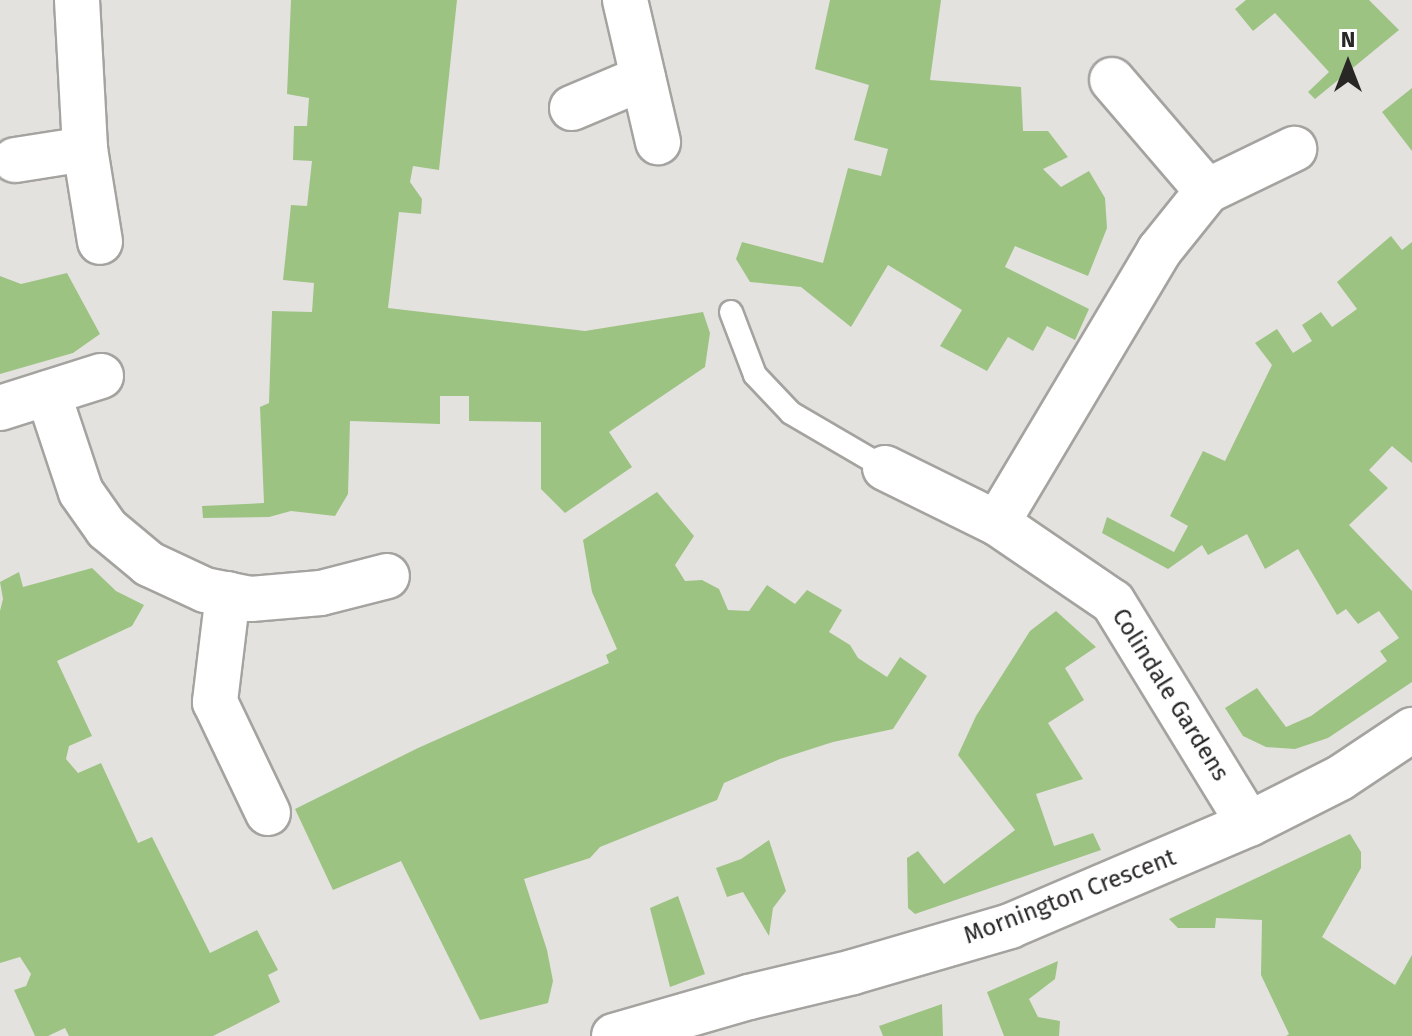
<!DOCTYPE html>
<html>
<head>
<meta charset="utf-8">
<style>
  body { margin:0 }
  #map { position:relative; width:1412px; height:1036px; overflow:hidden; background:#e4e2df; font-family:"Fira Sans",sans-serif }
  div>[style] { position:absolute }
  .green>* { inset:0; background:#9dc383 }
  .roads { filter:drop-shadow(2px 0 #a5a3a0) drop-shadow(-2px 0 #a5a3a0) drop-shadow(0 2px #a5a3a0) drop-shadow(0 -2px #a5a3a0) }
  .service>* { height:22px; margin:-11px; padding:0 11px; transform-origin:11px; border-radius:11px; background:#fff }
  .minor>* { height:44px; margin:-22px; padding:0 22px; transform-origin:22px; border-radius:22px; background:#fff }
  .tertiary>* { height:44px; margin:-22px; padding:0 22px; transform-origin:22px; border-radius:22px; background:#fff }
  span { translate:-50% -50%; white-space:nowrap; text-align:center; line-height:1.15; -webkit-text-stroke:6px #fff; paint-order:stroke }
  .street-label { font-size:24px; color:#282726 }
  .north { position:absolute; left:1308px; top:24px; width:80px; height:80px; -webkit-text-stroke:6px #fff; paint-order:stroke; rotate:0deg; font-size:22px; font-weight:700; line-height:32px; text-align:center; color:#282726 }
  .north::after { content:''; display:block; margin:auto; width:28px; height:36px; background:#282726; clip-path:polygon(50% 0,100% 100%,50% 72%,0 100%) }
</style>
</head>
<body>
<div id="map">
  <div class="green">
    <i style="clip-path:polygon(291px 0,457px 0,439px 170px,413px 166px,410px 182px,422px 199px,421px 214px,399px 212px,388px 308px,585px 331px,703px 312px,710px 333px,705px 367px,609px 432px,632px 467px,565px 513px,541px 489px,541px 422px,469px 421px,469px 396px,440px 396px,440px 424px,350px 421px,348px 494px,335px 516px,291px 511px,269px 517px,203px 518px,202px 506px,264px 503px,260px 407px,269px 403px,272px 311px,312px 312px,314px 283px,283px 280px,291px 205px,307px 206px,312px 161px,293px 160px,294px 126px,307px 126px,309px 98px,287px 94px)"></i>
    <i style="clip-path:polygon(830px 0,941px 0,930px 80px,1021px 87px,1023px 131px,1048px 131px,1068px 157px,1043px 169px,1061px 187px,1089px 171px,1105px 198px,1107px 228px,1088px 276px,1015px 246px,1005px 267px,1089px 309px,1075px 340px,1047px 326px,1033px 351px,1008px 337px,987px 371px,940px 346px,962px 310px,888px 265px,851px 327px,801px 287px,750px 282px,736px 259px,742px 242px,823px 263px,848px 168px,881px 176px,888px 149px,854px 140px,869px 85px,815px 69px)"></i>
    <i style="clip-path:polygon(1246px 0,1369px 0,1399px 30px,1315px 99px,1308px 92px,1329px 72px,1275px 13px,1253px 31px,1235px 9px)"></i>
    <i style="clip-path:polygon(1412px 88px,1412px 151px,1382px 112px)"></i>
    <i style="clip-path:polygon(1391px 236px,1402px 250px,1412px 242px,1412px 463px,1392px 446px,1369px 470px,1388px 488px,1349px 525px,1412px 591px,1412px 682px,1328px 738px,1295px 749px,1266px 747px,1243px 736px,1225px 708px,1257px 688px,1286px 727px,1311px 716px,1387px 661px,1380px 651px,1399px 638px,1379px 611px,1358px 624px,1346px 609px,1337px 615px,1298px 549px,1265px 569px,1247px 534px,1208px 555px,1202px 545px,1168px 569px,1102px 533px,1107px 517px,1174px 552px,1188px 526px,1170px 516px,1203px 451px,1225px 461px,1272px 365px,1255px 343px,1277px 329px,1293px 353px,1312px 341px,1302px 325px,1321px 312px,1332px 327px,1357px 309px,1337px 282px)"></i>
    <i style="clip-path:polygon(67px 273px,100px 334px,73px 353px,0 374px,0 276px,21px 284px)"></i>
    <i style="clip-path:polygon(657px 492px,694px 536px,675px 565px,685px 581px,702px 580px,719px 589px,728px 610px,749px 611px,767px 585px,795px 604px,807px 590px,842px 610px,829px 632px,850px 645px,858px 658px,887px 677px,900px 657px,927px 676px,893px 729px,833px 742px,780px 759px,724px 783px,717px 800px,600px 847px,590px 858px,524px 879px,547px 950px,553px 981px,548px 1003px,480px 1020px,401px 861px,333px 890px,295px 809px,418px 748px,609px 663px,606px 655px,617px 649px,592px 592px,583px 540px)"></i>
    <i style="clip-path:polygon(92px 568px,116px 591px,144px 605px,132px 626px,57px 661px,92px 736px,69px 746px,66px 759px,78px 773px,101px 763px,138px 843px,152px 837px,210px 953px,257px 930px,278px 970px,268px 975px,280px 1002px,213px 1036px,69px 1036px,65px 1028px,48px 1036px,35px 1036px,14px 990px,26px 986px,31px 974px,20px 957px,0 963px,0 611px,3px 599px,0 582px,19px 572px,23px 587px)"></i>
    <i style="clip-path:polygon(1056px 611px,1096px 647px,1065px 668px,1084px 700px,1048px 723px,1083px 779px,1036px 794px,1054px 846px,1093px 833px,1101px 850px,915px 914px,908px 908px,907px 858px,918px 851px,944px 884px,1015px 830px,958px 755px,976px 716px,1030px 631px)"></i>
    <i style="clip-path:polygon(1350px 834px,1361px 852px,1361px 868px,1322px 937px,1395px 985px,1412px 955px,1412px 1036px,1286px 1036px,1289px 1034px,1261px 975px,1262px 920px,1216px 918px,1215px 928px,1178px 928px,1169px 919px)"></i>
    <i style="clip-path:polygon(769px 840px,786px 891px,773px 908px,769px 936px,743px 892px,727px 897px,716px 868px,741px 859px)"></i>
    <i style="clip-path:polygon(678px 896px,705px 974px,670px 987px,650px 908px)"></i>
    <i style="clip-path:polygon(1058px 961px,1055px 979px,1029px 999px,1038px 1017px,1060px 1021px,1059px 1036px,1004px 1036px,987px 992px)"></i>
    <i style="clip-path:polygon(942px 1004px,943px 1036px,883px 1036px,879px 1026px)"></i>
  </div>
  <div class="roads">
    <div class="service">
      <i style="left:731px;top:312px;width:67px;rotate:69.1deg"></i>
      <i style="left:755px;top:375px;width:52px;rotate:46.5deg"></i>
      <i style="left:791px;top:413px;width:109px;rotate:30.3deg"></i>
    </div>
    <div class="minor">
      <i style="left:77px;top:0;width:149px;rotate:86.9deg"></i>
      <i style="left:85px;top:149px;width:94px;rotate:80.8deg"></i>
      <i style="left:625px;top:0;width:146px;rotate:76.9deg"></i>
      <i style="left:1112px;top:80px;width:146px;rotate:49.4deg"></i>
      <i style="left:572px;top:108px;width:77px;rotate:-22.9deg"></i>
      <i style="left:15px;top:160px;width:71px;rotate:-8.9deg"></i>
      <i style="left:48px;top:393px;width:104px;rotate:71.6deg"></i>
      <i style="left:81px;top:492px;width:45px;rotate:54.9deg"></i>
      <i style="left:107px;top:529px;width:55px;rotate:39.8deg"></i>
      <i style="left:149px;top:564px;width:62px;rotate:24.9deg"></i>
      <i style="left:205px;top:590px;width:47px;rotate:11.1deg"></i>
      <i style="left:251px;top:599px;width:70px;rotate:-4.9deg"></i>
      <i style="left:321px;top:593px;width:68px;rotate:-14.4deg"></i>
      <i style="left:0;top:408px;width:106px;rotate:-17.6deg"></i>
      <i style="left:885px;top:468px;width:125px;rotate:26.2deg"></i>
      <i style="left:997px;top:523px;width:140px;rotate:34.3deg"></i>
      <i style="left:1113px;top:602px;width:260px;rotate:58.5deg"></i>
      <i style="left:997px;top:523px;width:317px;rotate:-59.2deg"></i>
      <i style="left:1159px;top:251px;width:77px;rotate:-51.3deg"></i>
      <i style="left:1207px;top:191px;width:97px;rotate:-25.8deg"></i>
      <i style="left:228px;top:594px;width:109px;rotate:96.9deg"></i>
      <i style="left:215px;top:702px;width:123px;rotate:64.5deg"></i>
    </div>
    <div class="tertiary">
      <i style="left:614px;top:1036px;width:141px;rotate:-16.1deg"></i>
      <i style="left:749px;top:997px;width:107px;rotate:-13.5deg"></i>
      <i style="left:853px;top:972px;width:164px;rotate:-16.3deg"></i>
      <i style="left:1010px;top:926px;width:260px;rotate:-23.1deg"></i>
      <i style="left:1249px;top:824px;width:102px;rotate:-26.8deg"></i>
      <i style="left:1340px;top:778px;width:87px;rotate:-33.7deg"></i>
    </div>
  </div>
  <div class="street-label">
    <span style="left:1170px;top:695px;rotate:58deg">Colindale Gardens</span>
    <span style="left:1070px;top:897px;rotate:-21deg">Mornington Crescent</span>
  </div>
  <div class="north">N</div>
</div>
</body>
</html>
